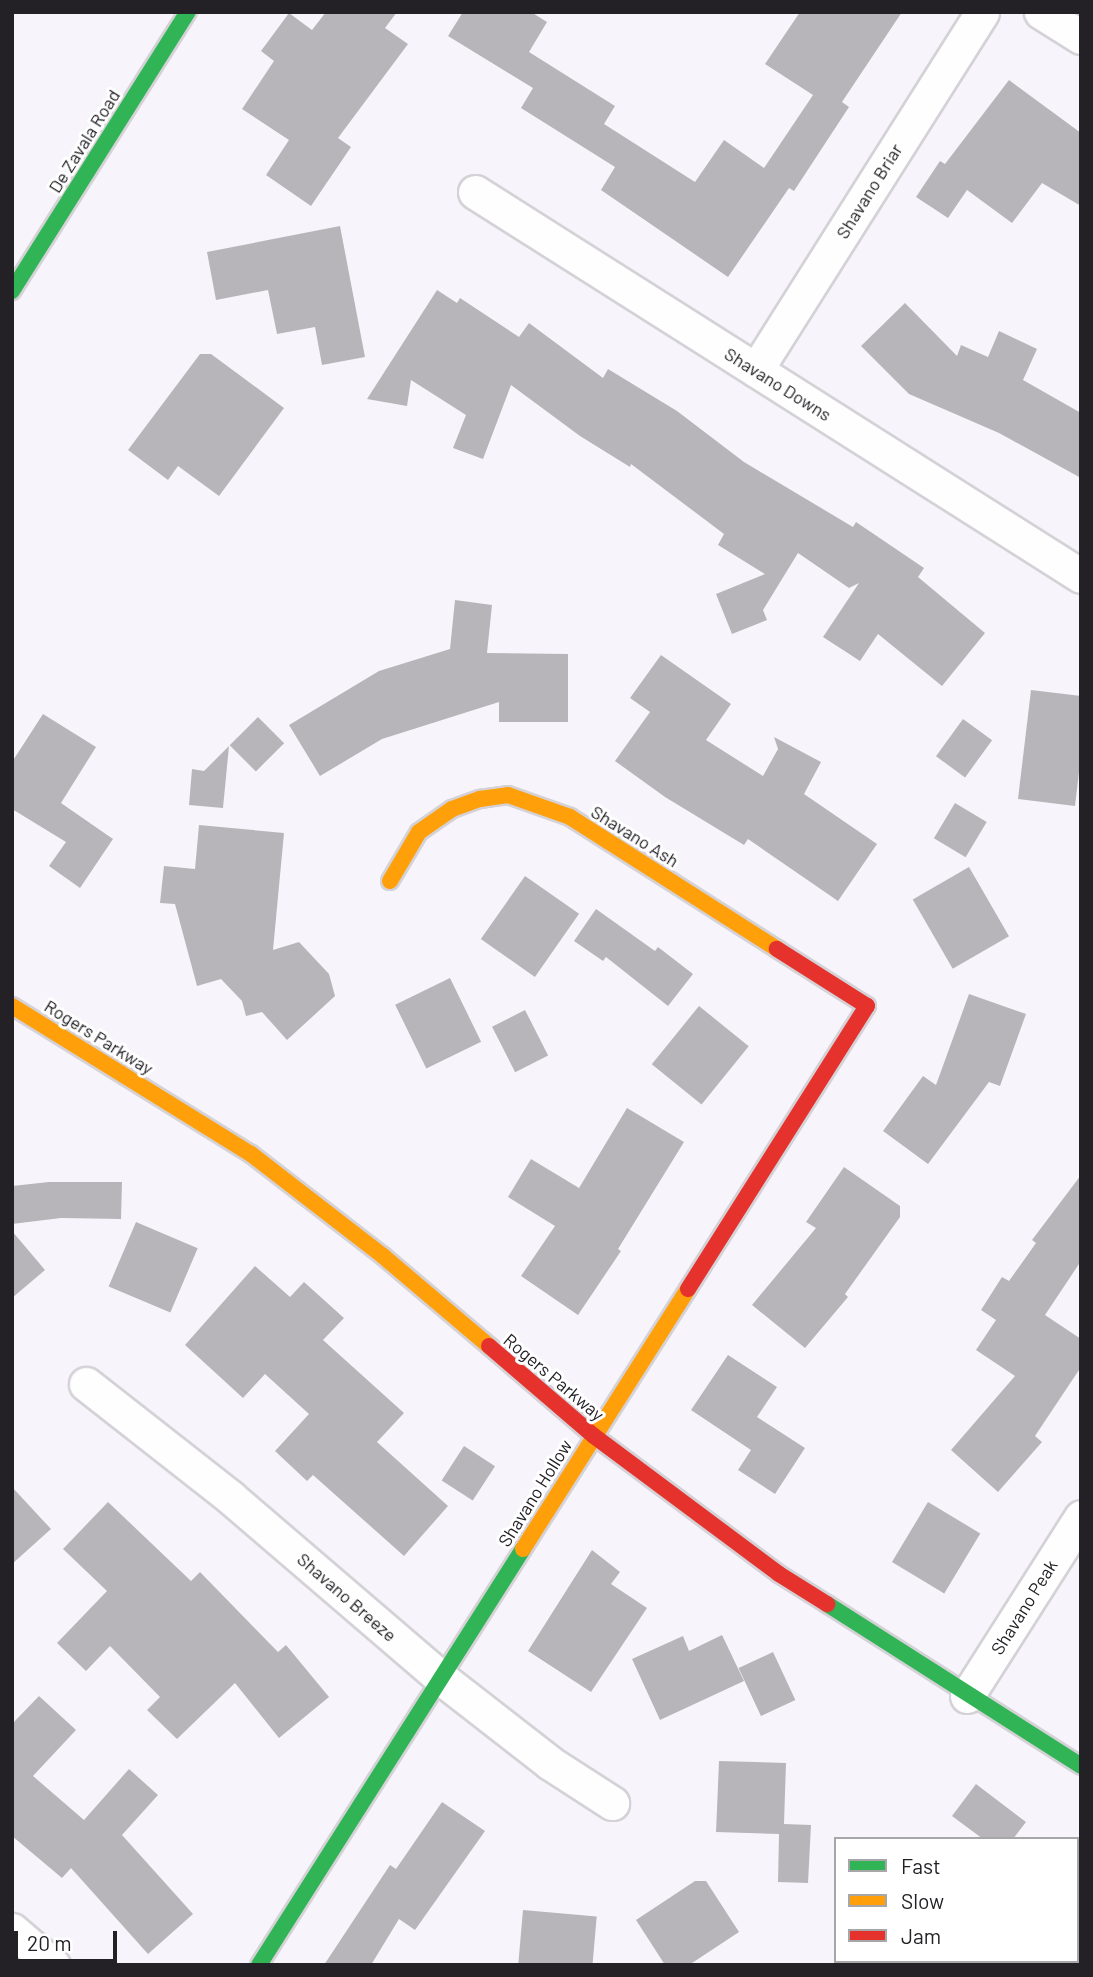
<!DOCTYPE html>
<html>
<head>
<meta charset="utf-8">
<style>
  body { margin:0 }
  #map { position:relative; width:1093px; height:1977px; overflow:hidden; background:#f7f5fb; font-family:Barlow,sans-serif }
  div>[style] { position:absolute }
  .building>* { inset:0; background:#b8b5ba; transform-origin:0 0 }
  .roads { filter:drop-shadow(2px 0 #d4d2d7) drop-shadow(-2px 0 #d4d2d7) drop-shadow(0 2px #d4d2d7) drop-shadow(0 -2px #d4d2d7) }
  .street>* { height:33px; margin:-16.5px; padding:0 16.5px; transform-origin:16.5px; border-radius:16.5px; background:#fefefe }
  .fast>* { height:16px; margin:-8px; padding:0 8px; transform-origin:8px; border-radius:8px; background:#30b455 }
  .slow>* { height:16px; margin:-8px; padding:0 8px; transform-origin:8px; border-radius:8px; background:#ff9f0a }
  .jam>* { height:16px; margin:-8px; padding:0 8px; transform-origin:8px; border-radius:8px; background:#e5322d }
  span { translate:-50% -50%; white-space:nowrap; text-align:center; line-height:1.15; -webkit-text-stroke:6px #fff; paint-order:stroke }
  .street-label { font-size:18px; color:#232125 }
  .frame { position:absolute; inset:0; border:14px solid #232125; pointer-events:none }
  .legend { position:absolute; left:834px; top:1837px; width:245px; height:126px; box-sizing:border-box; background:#fff; border:2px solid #a7a6a8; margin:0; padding:9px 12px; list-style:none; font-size:21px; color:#232125 }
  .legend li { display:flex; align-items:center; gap:14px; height:35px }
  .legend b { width:35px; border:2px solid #a7a6a8 }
  .scale { position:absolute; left:14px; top:1931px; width:103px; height:32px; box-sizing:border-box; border:4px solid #232125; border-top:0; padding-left:9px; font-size:21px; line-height:24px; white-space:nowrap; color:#232125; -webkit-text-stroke:5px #fff; paint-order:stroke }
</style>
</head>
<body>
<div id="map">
  <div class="building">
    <i style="clip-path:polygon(326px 12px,397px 12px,385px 28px,408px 44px,338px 138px,351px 147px,311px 206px,266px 175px,289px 140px,242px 109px,274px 61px,261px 51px,289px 13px,312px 30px)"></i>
    <i style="clip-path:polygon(463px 12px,531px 12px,547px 22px,529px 52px,615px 106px,604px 124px,695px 182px,724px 140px,764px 168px,813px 95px,765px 64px,800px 12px,902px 12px,842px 102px,849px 107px,794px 191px,789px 188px,728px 277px,601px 190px,615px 167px,521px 108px,533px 88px,448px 36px)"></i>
    <i style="clip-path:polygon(1009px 80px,1081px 133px,1081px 206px,1042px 183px,1012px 223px,967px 190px,948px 218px,916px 197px,940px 161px,945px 164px)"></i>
    <i style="clip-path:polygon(340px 226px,365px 357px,322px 365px,315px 327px,277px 334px,268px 290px,216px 300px,207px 252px)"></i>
    <i style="clip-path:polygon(437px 290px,457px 303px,460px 298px,519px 337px,529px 323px,603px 378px,608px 369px,677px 411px,744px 462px,853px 527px,856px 522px,924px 568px,918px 577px,985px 633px,942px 686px,878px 634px,860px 661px,823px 637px,859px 583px,849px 588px,798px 553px,763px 610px,767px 620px,732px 634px,716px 594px,765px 574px,718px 545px,724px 534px,631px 464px,630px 467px,580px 436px,511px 385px,483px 459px,453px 448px,466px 415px,411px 380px,407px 406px,367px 399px)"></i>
    <i style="clip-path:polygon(905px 303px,957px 356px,961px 345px,988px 357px,999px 331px,1037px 349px,1023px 380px,1081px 413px,1081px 478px,999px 433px,909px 394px,861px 346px)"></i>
    <i style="clip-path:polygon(200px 354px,211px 354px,284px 408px,219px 496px,178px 466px,168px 480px,128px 450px)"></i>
    <i style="clip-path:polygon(455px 600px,492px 605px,487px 653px,568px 654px,568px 722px,499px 722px,499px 702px,382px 739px,320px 776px,289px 725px,379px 671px,450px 649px)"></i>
    <i style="clip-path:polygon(661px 655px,731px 704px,706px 740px,763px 776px,778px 749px,774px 737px,821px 762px,804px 794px,877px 844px,838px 901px,748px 839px,744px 845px,665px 797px,615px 761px,650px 712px,630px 698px)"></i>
    <i style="clip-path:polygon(1031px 690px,1081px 696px,1081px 755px,1075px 806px,1018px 799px)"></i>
    <i style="clip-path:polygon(43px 714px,96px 747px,61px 803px,113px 839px,80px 888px,49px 866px,66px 842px,12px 809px,12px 762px)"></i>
    <i style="left:258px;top:717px;width:37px;height:40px;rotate:45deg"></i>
    <i style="left:963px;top:719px;width:36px;height:46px;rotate:36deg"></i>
    <i style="clip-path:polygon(229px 746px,223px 808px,189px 805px,192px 769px,204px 771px)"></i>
    <i style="left:955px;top:803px;width:37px;height:41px;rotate:31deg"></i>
    <i style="clip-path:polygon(199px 825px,284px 833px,273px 950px,299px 942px,329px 974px,335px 996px,287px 1040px,262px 1012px,246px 1016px,242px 1001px,221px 979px,197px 986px,175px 904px,160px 903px,164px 866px,195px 869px)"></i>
    <i style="left:969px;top:867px;width:80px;height:65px;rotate:60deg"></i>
    <i style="left:525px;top:876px;width:66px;height:77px;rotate:35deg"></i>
    <i style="clip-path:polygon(596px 909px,655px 951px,658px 947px,693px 974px,668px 1006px,606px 957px,603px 961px,574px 941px)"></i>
    <i style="left:450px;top:978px;width:71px;height:61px;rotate:64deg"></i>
    <i style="clip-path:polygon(969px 994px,1026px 1014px,1000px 1086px,989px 1082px,928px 1164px,883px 1131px,923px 1076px,936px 1085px)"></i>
    <i style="left:699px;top:1006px;width:64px;height:75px;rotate:39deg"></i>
    <i style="left:525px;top:1010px;width:51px;height:37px;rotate:63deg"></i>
    <i style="clip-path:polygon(627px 1108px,684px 1142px,618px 1249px,621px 1251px,578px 1315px,521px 1276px,555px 1226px,508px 1197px,531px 1159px,579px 1188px)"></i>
    <i style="clip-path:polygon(844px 1167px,900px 1206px,900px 1217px,845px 1294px,848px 1297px,805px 1348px,752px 1305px,816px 1228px,806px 1222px)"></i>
    <i style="clip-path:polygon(1081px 1175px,1081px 1261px,1045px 1315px,1081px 1339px,1081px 1367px,1035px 1436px,1042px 1442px,998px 1492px,951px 1450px,1015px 1376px,976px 1350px,996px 1320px,981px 1310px,1002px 1277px,1009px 1281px,1036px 1243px,1032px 1240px)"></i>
    <i style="clip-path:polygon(49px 1182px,122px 1182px,121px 1219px,61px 1218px,12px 1224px,12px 1186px)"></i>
    <i style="left:136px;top:1222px;width:67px;height:70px;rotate:23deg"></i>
    <i style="clip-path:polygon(12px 1231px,45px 1270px,12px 1298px)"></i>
    <i style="clip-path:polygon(255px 1266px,290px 1297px,304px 1282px,344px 1318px,323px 1340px,404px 1413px,377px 1442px,448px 1506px,404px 1556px,313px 1475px,307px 1481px,275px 1451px,309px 1414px,265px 1374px,243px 1398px,185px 1345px)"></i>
    <i style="clip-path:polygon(728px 1355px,777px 1387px,757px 1417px,805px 1448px,775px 1494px,738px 1470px,751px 1450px,691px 1410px)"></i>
    <i style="left:464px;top:1446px;width:37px;height:41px;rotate:33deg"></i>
    <i style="clip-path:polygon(12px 1487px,51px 1529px,12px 1564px)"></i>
    <i style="clip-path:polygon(108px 1502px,191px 1581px,200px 1572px,278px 1652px,286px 1645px,329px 1697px,279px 1738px,235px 1683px,177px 1739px,147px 1710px,160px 1697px,110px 1646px,86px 1671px,57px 1643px,107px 1591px,63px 1549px)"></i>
    <i style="left:928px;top:1502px;width:61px;height:70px;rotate:31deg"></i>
    <i style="clip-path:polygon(592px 1550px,620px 1572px,611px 1584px,647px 1608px,591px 1692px,528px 1651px)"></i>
    <i style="clip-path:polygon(722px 1635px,744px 1681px,660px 1720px,632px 1659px,683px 1636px,689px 1651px)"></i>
    <i style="left:773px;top:1652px;width:53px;height:38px;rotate:65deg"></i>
    <i style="clip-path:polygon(39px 1696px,76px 1730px,33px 1776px,84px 1820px,129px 1769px,158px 1795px,122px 1835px,193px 1914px,148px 1954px,71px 1868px,62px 1878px,12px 1836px,12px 1724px)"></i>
    <i style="clip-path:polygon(719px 1761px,786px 1763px,784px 1824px,811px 1825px,808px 1883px,778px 1882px,779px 1834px,716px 1832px)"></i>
    <i style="clip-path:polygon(976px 1784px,1026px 1822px,1013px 1839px,983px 1839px,952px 1816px)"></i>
    <i style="clip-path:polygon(442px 1802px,485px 1831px,415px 1930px,399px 1919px,371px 1965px,324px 1965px,390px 1865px,396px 1869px)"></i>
    <i style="clip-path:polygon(695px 1881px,706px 1881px,739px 1932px,689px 1965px,665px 1965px,636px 1920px)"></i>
    <i style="left:523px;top:1910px;width:74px;height:55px;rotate:5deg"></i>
  </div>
  <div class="roads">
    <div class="street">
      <i style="left:1041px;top:12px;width:47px;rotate:32deg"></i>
      <i style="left:475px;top:192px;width:717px;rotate:32.36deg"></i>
      <i style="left:756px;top:370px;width:423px;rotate:-57.7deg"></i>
      <i style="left:86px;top:1384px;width:183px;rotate:38.1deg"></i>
      <i style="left:230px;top:1497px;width:278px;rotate:40.6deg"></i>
      <i style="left:441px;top:1678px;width:138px;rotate:37.9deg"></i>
      <i style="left:550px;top:1763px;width:74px;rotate:32.8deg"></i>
      <i style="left:967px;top:1696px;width:212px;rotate:-57.5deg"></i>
      <i style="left:12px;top:1930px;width:54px;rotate:40.5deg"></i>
    </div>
    <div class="fast">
      <i style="left:12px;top:291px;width:330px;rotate:-57.8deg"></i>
      <i style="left:827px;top:1604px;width:301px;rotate:32.5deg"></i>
      <i style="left:259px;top:1965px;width:493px;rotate:-57.6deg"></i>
    </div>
    <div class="slow">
      <i style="left:390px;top:881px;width:57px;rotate:-59.4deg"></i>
      <i style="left:419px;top:832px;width:40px;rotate:-34.9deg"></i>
      <i style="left:452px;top:809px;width:30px;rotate:-20deg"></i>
      <i style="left:480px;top:799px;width:28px;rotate:-8deg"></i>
      <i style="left:508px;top:795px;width:66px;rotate:19.5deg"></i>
      <i style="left:570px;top:817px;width:246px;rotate:32.5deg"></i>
      <i style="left:12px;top:1006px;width:281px;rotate:31.8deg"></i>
      <i style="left:251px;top:1154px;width:167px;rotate:37.7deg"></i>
      <i style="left:383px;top:1256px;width:139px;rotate:40.3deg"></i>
      <i style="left:523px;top:1549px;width:308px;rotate:-57.6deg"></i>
    </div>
    <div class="jam">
      <i style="left:688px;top:1289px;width:335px;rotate:-57.7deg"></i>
      <i style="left:867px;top:1006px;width:107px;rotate:-147.7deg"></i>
      <i style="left:489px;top:1346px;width:138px;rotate:40.6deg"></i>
      <i style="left:594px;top:1436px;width:231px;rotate:36.7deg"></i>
      <i style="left:779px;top:1574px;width:57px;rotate:32deg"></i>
    </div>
  </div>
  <div class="street-label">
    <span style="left:84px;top:141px;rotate:-58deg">De Zavala Road</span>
    <span style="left:869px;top:191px;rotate:-58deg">Shavano Briar</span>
    <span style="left:778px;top:384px;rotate:32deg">Shavano Downs</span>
    <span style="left:635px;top:836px;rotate:32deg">Shavano Ash</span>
    <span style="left:99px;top:1037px;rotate:32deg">Rogers Parkway</span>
    <span style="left:554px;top:1377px;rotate:40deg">Rogers Parkway</span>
    <span style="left:535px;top:1493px;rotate:-58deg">Shavano Hollow</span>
    <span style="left:347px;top:1597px;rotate:41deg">Shavano Breeze</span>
    <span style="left:1024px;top:1607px;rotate:-58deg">Shavano Peak</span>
  </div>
  <div class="frame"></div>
  <ul class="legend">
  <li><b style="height:9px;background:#30b455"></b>Fast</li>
  <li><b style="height:9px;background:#ff9f0a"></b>Slow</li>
  <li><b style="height:9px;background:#e5322d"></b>Jam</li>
  </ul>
  <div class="scale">20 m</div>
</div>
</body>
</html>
